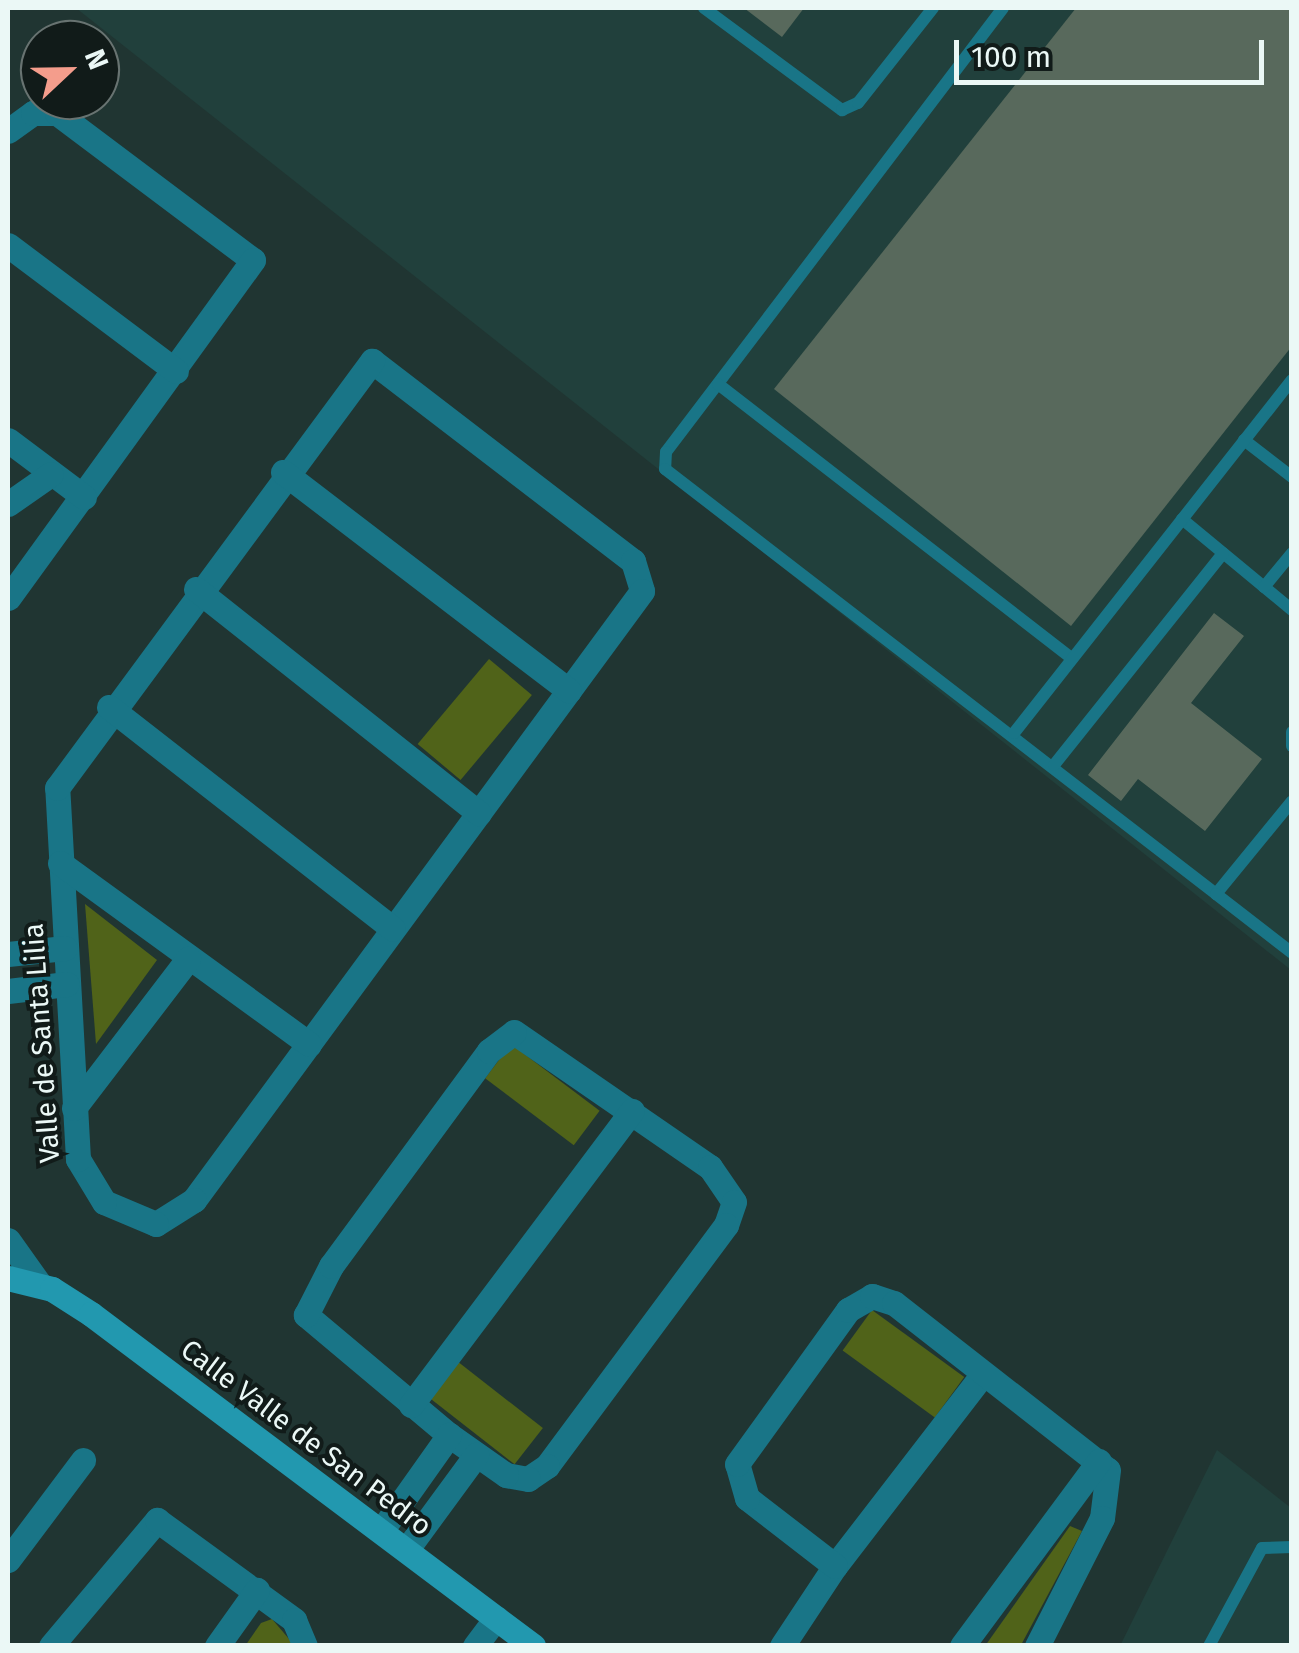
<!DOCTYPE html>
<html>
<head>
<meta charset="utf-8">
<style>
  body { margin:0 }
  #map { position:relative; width:1299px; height:1653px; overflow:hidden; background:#203532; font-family:"Fira Sans",sans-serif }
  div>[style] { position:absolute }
  .built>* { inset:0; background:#21403c }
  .green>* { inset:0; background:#506319; transform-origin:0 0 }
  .building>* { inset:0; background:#58695c }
  .lane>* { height:12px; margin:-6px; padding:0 6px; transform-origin:6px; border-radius:6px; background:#197587 }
  .street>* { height:25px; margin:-12.5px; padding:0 12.5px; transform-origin:12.5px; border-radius:12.5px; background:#197587 }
  .secondary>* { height:25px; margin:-12.5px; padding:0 12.5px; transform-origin:12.5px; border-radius:12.5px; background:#2298af }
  span { translate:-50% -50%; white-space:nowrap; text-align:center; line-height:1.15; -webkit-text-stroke:8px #111b19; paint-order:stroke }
  .street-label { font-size:28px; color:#ebf8f6 }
  .frame { position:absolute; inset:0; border:10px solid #ebf8f6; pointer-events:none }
  .north { position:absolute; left:20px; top:20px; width:100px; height:100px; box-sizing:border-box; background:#111b19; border:2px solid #687371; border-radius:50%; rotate:68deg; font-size:28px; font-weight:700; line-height:40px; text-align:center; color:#ebf8f6 }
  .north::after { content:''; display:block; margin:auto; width:35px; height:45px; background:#f49d8c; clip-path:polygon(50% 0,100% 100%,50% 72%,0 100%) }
  .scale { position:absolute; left:954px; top:40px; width:310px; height:45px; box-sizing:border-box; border:5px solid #ebf8f6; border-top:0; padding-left:12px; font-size:30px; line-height:35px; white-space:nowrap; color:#ebf8f6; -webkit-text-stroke:8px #111b19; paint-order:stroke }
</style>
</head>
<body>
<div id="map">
  <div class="built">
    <i style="clip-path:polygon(76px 8px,1291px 8px,1291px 970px)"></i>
    <i style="clip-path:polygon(1217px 1450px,1291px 1508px,1291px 1645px,1120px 1646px)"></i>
  </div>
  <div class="green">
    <i style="left:489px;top:659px;width:56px;height:111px;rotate:40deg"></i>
    <i style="clip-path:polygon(85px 904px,157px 960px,96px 1044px)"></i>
    <i style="left:511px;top:1044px;width:111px;height:43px;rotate:37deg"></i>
    <i style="left:872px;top:1310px;width:114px;height:50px;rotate:36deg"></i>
    <i style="left:457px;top:1361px;width:109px;height:46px;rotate:38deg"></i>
    <i style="clip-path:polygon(1070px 1526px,1082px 1531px,1021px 1645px,985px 1646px)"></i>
    <i style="clip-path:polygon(272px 1619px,295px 1646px,245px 1646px,261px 1623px)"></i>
  </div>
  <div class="building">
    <i style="clip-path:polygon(744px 8px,804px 8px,782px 37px)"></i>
    <i style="clip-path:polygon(1076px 8px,1292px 8px,1292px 346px,1071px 626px,774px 389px)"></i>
    <i style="clip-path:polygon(1214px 613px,1244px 636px,1191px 703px,1262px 759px,1205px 831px,1138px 779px,1121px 801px,1088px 775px)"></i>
  </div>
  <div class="lane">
    <i style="left:704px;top:8px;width:172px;rotate:36.5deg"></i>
    <i style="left:842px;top:110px;width:17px;rotate:-24deg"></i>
    <i style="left:858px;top:103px;width:121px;rotate:-51.7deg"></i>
    <i style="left:1003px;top:8px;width:557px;rotate:127.2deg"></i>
    <i style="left:666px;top:452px;width:17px;rotate:93deg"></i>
    <i style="left:665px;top:469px;width:696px;rotate:37.64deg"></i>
    <i style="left:1216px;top:894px;width:120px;rotate:-50.7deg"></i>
    <i style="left:718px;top:384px;width:448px;rotate:37.8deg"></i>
    <i style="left:1244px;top:440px;width:61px;rotate:37.6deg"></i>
    <i style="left:1182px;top:519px;width:143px;rotate:39.6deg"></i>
    <i style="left:1264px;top:587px;width:44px;rotate:-50.5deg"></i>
    <i style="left:1292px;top:732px;width:14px;rotate:90deg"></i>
    <i style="left:1014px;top:733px;width:449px;rotate:-51.8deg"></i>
    <i style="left:1054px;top:765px;width:271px;rotate:-51.4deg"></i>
    <i style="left:1216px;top:894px;width:96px;rotate:37.8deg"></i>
    <i style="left:1209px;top:1646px;width:111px;rotate:-61.6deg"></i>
    <i style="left:1262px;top:1548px;width:30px;rotate:-2deg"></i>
  </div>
  <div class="street">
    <i style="left:8px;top:131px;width:31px;rotate:-36deg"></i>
    <i style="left:33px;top:113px;width:24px"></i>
    <i style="left:57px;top:113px;width:245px;rotate:36.9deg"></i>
    <i style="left:253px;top:260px;width:417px;rotate:125.9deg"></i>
    <i style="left:8px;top:245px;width:210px;rotate:36.9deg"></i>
    <i style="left:372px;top:361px;width:329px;rotate:37.5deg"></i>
    <i style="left:633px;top:561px;width:31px;rotate:73deg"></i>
    <i style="left:642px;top:591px;width:756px;rotate:126.34deg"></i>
    <i style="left:194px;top:1200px;width:45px;rotate:147.7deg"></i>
    <i style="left:156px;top:1224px;width:56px;rotate:-157.1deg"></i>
    <i style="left:104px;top:1202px;width:50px;rotate:-121.2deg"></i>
    <i style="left:78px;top:1159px;width:372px;rotate:-93.2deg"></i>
    <i style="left:57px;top:788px;width:531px;rotate:-53.58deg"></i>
    <i style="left:8px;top:440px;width:95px;rotate:36.9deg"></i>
    <i style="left:283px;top:472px;width:360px;rotate:37.4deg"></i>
    <i style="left:8px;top:504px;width:52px;rotate:-34.9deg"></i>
    <i style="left:196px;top:589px;width:361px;rotate:38.4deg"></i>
    <i style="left:109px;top:707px;width:360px;rotate:38deg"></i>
    <i style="left:60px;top:863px;width:308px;rotate:36deg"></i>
    <i style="left:8px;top:954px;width:57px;rotate:-6deg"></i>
    <i style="left:8px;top:991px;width:59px;rotate:-6.8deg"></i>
    <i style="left:514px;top:1032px;width:238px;rotate:34.6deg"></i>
    <i style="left:710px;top:1167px;width:42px;rotate:55.6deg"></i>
    <i style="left:734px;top:1202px;width:24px;rotate:109deg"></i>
    <i style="left:726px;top:1225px;width:300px;rotate:126.6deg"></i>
    <i style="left:547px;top:1466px;width:23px;rotate:146deg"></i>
    <i style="left:528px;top:1479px;width:22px;rotate:-170deg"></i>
    <i style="left:506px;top:1475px;width:70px;rotate:-144.9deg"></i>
    <i style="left:449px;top:1435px;width:187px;rotate:-140deg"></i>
    <i style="left:306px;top:1315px;width:55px;rotate:-63deg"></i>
    <i style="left:331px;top:1266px;width:267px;rotate:-53.7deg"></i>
    <i style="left:489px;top:1051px;width:31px;rotate:-37deg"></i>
    <i style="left:74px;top:1108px;width:188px;rotate:-52.6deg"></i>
    <i style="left:8px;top:1240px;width:55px;rotate:54.6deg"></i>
    <i style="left:411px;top:1405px;width:368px;rotate:-53.1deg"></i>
    <i style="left:381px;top:1531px;width:118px;rotate:-54.7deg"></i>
    <i style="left:407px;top:1549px;width:117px;rotate:-53.7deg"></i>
    <i style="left:8px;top:1560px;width:125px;rotate:-53.1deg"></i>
    <i style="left:835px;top:1566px;width:242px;rotate:-52.4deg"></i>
    <i style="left:51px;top:1646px;width:165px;rotate:-49.9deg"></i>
    <i style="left:157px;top:1520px;width:170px;rotate:36.1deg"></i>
    <i style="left:294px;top:1620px;width:28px;rotate:67deg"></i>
    <i style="left:217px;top:1646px;width:69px;rotate:-54.5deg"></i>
    <i style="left:475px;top:1646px;width:35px;rotate:-53deg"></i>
    <i style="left:782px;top:1646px;width:96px;rotate:-56.5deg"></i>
    <i style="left:835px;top:1566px;width:111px;rotate:-142.3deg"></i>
    <i style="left:747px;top:1498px;width:35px;rotate:-106deg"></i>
    <i style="left:737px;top:1464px;width:190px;rotate:-54.2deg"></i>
    <i style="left:848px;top:1310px;width:28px;rotate:-30deg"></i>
    <i style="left:872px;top:1296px;width:23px;rotate:18deg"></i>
    <i style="left:894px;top:1303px;width:271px;rotate:38deg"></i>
    <i style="left:1108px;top:1470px;width:48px;rotate:97.1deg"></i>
    <i style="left:1102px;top:1518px;width:144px;rotate:116.9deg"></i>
    <i style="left:962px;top:1646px;width:230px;rotate:-53.5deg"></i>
  </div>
  <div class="secondary">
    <i style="left:8px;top:1278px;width:45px;rotate:14deg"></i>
    <i style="left:52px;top:1289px;width:46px;rotate:32.7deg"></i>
    <i style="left:91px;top:1314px;width:553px;rotate:36.91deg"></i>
  </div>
  <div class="street-label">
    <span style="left:42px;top:1043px;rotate:-94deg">Valle de Santa Lilia</span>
    <span style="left:306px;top:1438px;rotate:37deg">Calle Valle de San Pedro</span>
  </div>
  <div class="frame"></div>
  <div class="north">N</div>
  <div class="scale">100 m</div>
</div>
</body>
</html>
